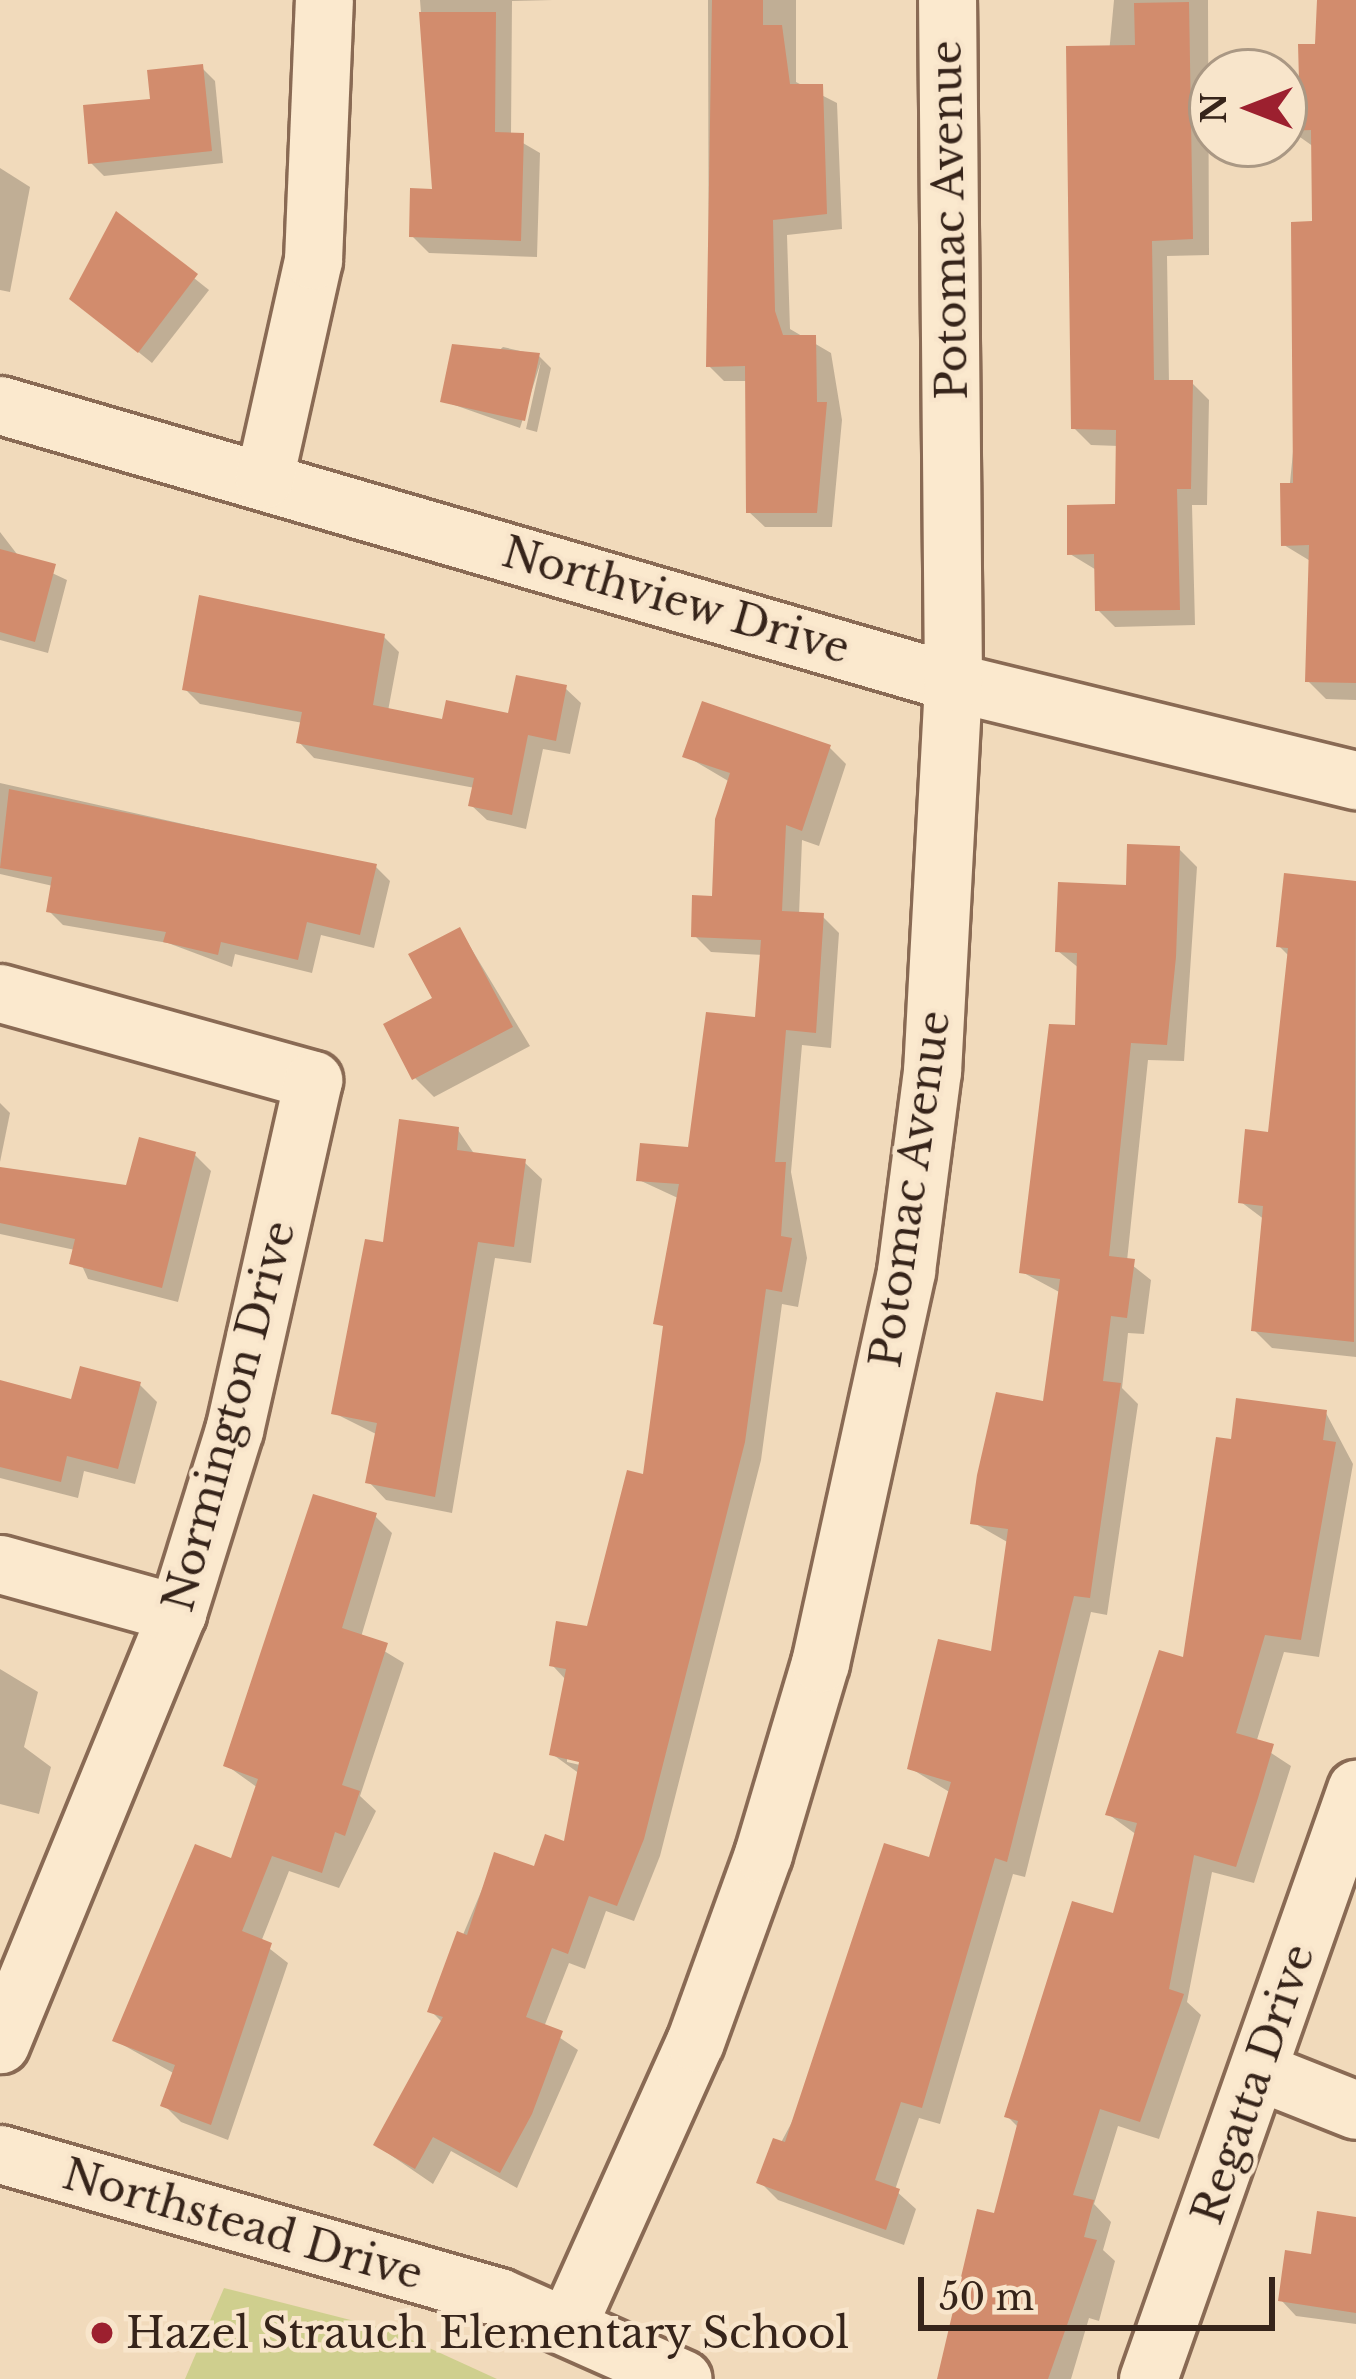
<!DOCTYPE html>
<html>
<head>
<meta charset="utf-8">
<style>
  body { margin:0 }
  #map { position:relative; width:1356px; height:2379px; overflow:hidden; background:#f1dabb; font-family:"Libre Baskerville",serif }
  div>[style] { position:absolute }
  .green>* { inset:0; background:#cfcf8e }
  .shadow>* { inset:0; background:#0003 }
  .building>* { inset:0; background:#d28c6d }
  .roads { filter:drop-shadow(3px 0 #896a54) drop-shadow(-3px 0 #896a54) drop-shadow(0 3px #896a54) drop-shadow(0 -3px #896a54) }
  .minor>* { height:57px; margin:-28.5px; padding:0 28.5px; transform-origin:28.5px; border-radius:28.5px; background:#fbe9ce }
  .dots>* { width:33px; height:33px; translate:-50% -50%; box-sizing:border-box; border:6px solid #f8e5cb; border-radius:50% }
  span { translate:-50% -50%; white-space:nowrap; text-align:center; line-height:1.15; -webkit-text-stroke:9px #f8e5cb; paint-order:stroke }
  .street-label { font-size:42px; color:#36241a }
  .poi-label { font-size:42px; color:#36241a }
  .left { translate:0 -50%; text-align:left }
  .north { position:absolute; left:1188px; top:48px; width:120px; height:120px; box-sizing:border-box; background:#f8e5cb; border:3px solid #aa9884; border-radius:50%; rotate:270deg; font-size:33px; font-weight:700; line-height:48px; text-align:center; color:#36241a }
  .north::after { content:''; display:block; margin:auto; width:42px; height:54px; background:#9c202f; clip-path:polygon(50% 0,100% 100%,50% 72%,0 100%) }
  .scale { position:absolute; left:918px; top:2277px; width:357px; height:54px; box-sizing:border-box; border:6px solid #36241a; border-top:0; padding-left:15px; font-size:36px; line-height:42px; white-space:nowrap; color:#36241a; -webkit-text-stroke:9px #f8e5cb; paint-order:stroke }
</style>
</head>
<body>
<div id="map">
  <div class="green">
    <i style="clip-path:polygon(224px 2288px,390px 2330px,497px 2379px,185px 2379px)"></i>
  </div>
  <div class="shadow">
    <i style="clip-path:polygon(420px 0,553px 0,512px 1px,511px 136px,540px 153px,537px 257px,429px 253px,412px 236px,435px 192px)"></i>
    <i style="clip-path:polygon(708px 0,796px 0,796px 82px,837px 103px,842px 229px,787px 235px,790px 329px,831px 353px,842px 420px,832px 527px,765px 527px,749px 512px,748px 381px,724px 381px,709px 366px)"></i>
    <i style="clip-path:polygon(1114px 0,1208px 0,1209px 255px,1167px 256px,1169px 383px,1192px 383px,1209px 400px,1207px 505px,1192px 505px,1195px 625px,1115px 627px,1098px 610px,1098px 571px,1070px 554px,1118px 507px,1119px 446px,1091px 445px,1074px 428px)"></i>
    <i style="clip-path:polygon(1320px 0,1356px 0,1356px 700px,1326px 699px,1308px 681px,1312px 562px,1284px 545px,1315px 224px,1314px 147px,1290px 130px,1318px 47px)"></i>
    <i style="clip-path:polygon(202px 68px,215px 81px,223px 163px,104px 176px,91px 163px)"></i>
    <i style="clip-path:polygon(0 168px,30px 187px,10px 292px,0 290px)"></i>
    <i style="clip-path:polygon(116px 216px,209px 290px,152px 363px,73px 299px)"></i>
    <i style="clip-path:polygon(503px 347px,538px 355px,551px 368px,537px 432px,526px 429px,541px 361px,520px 428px,443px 401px)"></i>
    <i style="clip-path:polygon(0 532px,20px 558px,67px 580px,48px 653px,0 640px)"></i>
    <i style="clip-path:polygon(384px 637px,399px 652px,388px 711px,445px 722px,511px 717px,565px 688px,581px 703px,570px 754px,543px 749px,526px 829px,487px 820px,471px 805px,475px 788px,314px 758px,299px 742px,303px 723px,200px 704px,185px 689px)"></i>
    <i style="clip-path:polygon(evenodd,829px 747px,846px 764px,819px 846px,802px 840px,799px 915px,822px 916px,839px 933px,831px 1048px,802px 1045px,791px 1172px,807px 1258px,798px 1307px,782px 1304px,761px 1460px,660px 1856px,634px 1921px,606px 1911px,585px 1969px,569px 1963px,544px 2027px,578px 2050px,517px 2188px,451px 2151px,433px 2184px,376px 2145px,443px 2023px,431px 2011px,496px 1856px,536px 1870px,566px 1845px,580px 1774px,552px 1754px,567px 1681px,552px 1665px,590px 1630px,646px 1478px,680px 1199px,639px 1180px,691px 1150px,758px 1020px,763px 955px,711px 952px,694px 935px,715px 900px,730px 782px,686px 756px,829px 747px,567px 1756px,593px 1768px,567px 1762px,567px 1756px)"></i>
    <i style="clip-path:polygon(0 783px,376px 867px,390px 881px,374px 948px,321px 935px,312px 973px,235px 954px,232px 967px,168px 943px,63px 925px,49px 911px,53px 886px,0 874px)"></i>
    <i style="clip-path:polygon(1179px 849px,1197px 867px,1184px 1061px,1148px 1060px,1127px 1261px,1151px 1280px,1144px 1334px,1128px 1333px,1122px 1388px,1138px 1404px,1107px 1615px,1091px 1612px,1025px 1877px,1013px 1874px,940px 2124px,919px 2118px,895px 2190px,916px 2209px,904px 2245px,778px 2200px,760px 2182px,931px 1861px,951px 1793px,910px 1768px,994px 1655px,1009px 1543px,974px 1523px,1046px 1404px,1061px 1293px,1022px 1272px,1078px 1028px,1080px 969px,1058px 951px)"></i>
    <i style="clip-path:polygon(1287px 876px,1356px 884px,1356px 1357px,1272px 1348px,1254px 1330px,1265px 1220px,1241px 1202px,1271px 1135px,1290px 957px,1279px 946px)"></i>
    <i style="clip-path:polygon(460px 930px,530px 1046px,434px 1097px,415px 1078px)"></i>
    <i style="clip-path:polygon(0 1103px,10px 1113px,0 1162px)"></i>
    <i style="clip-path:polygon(458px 1130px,475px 1155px,524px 1162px,542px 1179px,531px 1263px,495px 1258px,452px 1513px,386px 1500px,369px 1482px,378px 1435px,334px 1413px,386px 1246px)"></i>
    <i style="clip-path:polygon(195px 1155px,211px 1171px,178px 1302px,88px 1279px,75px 1250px,0 1234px,0 1170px,128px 1189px)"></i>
    <i style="clip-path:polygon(0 1383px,73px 1402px,140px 1385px,157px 1402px,135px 1484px,84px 1471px,78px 1498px,0 1478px)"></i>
    <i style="clip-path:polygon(1326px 1413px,1353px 1464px,1319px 1657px,1284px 1652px,1256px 1743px,1291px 1766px,1254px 1883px,1212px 1872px,1187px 2002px,1201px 2015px,1159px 2139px,1118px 2126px,1094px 2204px,1111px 2222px,1103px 2250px,1115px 2261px,1099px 2321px,1089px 2318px,1071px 2379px,938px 2379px,996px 2217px,1019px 2128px,1007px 2116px,1115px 1917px,1137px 1835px,1108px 1814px,1185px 1661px,1234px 1442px)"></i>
    <i style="clip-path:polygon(375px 1516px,392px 1533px,361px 1637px,404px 1663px,360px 1796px,376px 1811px,339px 1888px,289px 1871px,261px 1942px,288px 1963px,228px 2140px,181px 2122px,164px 2105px,175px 2074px,116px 2041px,233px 1862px,258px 1788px,226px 1765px)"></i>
    <i style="clip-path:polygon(0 1669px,38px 1692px,24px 1747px,51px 1767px,39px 1814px,0 1804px)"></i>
    <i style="clip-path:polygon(1356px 2218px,1356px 2324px,1296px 2316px,1281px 2300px)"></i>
  </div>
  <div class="building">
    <i style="clip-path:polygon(712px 0,763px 0,763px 25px,782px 25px,790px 84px,823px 84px,827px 214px,773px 220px,775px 311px,783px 335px,816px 335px,817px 402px,827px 402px,817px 513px,746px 513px,745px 366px,706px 367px)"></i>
    <i style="clip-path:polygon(1317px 0,1356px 0,1356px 683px,1305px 682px,1309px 545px,1281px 546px,1280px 483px,1293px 483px,1291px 222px,1312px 221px,1311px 130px,1287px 131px,1286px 81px,1299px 81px,1298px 44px,1315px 44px)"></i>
    <i style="clip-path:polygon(1189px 2px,1193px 239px,1152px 241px,1154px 380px,1193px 380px,1191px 489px,1177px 489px,1180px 610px,1095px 611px,1094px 554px,1067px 555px,1067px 505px,1115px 504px,1116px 430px,1071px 429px,1066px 46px,1135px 45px,1134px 3px)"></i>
    <i style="clip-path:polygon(419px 12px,496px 12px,495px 132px,524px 133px,521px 241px,409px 237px,410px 188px,432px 189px)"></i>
    <i style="clip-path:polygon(203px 64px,212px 151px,88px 164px,83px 105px,150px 99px,147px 70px)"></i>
    <i style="clip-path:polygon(116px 211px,198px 274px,138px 353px,69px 299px)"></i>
    <i style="clip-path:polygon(452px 344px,540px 353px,525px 421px,440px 402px)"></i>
    <i style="clip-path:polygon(0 549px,56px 564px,35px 642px,0 632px)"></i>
    <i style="clip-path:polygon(199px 595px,385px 634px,373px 705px,442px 719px,446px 700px,508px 713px,516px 675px,567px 685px,556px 741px,528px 735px,512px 815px,468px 806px,474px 778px,296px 743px,302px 712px,182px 690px)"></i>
    <i style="clip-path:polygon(702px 701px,831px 745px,802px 831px,786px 825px,782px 911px,824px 913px,816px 1033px,786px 1030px,775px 1162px,786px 1162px,781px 1236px,792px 1238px,782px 1292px,766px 1289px,745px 1442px,644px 1839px,617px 1906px,589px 1896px,568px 1954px,552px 1948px,526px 2017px,563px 2031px,532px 2114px,500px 2173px,433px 2137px,415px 2169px,373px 2145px,443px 2017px,427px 2012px,457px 1931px,467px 1935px,494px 1852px,534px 1866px,545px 1834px,564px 1841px,579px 1762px,549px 1755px,566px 1669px,549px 1666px,556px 1621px,587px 1626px,627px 1470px,643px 1474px,663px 1326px,653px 1324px,679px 1184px,636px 1181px,640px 1143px,688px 1147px,706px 1012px,755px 1017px,761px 940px,691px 937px,692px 895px,712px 896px,715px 819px,730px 773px,682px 757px)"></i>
    <i style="clip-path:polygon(9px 789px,377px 864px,360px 935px,307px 922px,298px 960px,221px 942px,218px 955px,163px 942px,166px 932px,46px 912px,52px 877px,0 868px)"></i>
    <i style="clip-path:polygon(1127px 844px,1180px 846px,1176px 957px,1167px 1045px,1131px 1043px,1109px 1256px,1135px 1259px,1127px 1318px,1111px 1316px,1103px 1381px,1121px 1383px,1090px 1598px,1074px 1596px,1007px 1862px,995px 1858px,922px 2108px,901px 2102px,875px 2180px,900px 2189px,886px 2230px,756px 2183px,773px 2138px,785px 2142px,884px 1843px,929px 1857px,951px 1782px,907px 1769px,938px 1639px,991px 1651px,1008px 1529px,970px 1524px,977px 1475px,996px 1392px,1043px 1401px,1060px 1279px,1019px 1273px,1049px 1024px,1075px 1025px,1077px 953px,1055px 952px,1058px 882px,1126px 885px)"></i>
    <i style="clip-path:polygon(1284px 873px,1356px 881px,1354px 1342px,1251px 1331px,1263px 1206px,1238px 1203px,1245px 1129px,1268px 1132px,1288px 948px,1276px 947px)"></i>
    <i style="clip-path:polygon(460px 927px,513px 1027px,412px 1080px,383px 1024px,432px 998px,408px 954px)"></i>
    <i style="clip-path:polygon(399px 1119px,459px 1127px,457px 1150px,526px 1159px,514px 1247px,478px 1242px,435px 1497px,365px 1483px,377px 1423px,331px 1414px,365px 1239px,383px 1242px)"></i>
    <i style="clip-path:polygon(139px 1137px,196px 1152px,162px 1288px,69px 1264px,75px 1239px,0 1223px,0 1167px,126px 1185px)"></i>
    <i style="clip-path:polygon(80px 1366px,141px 1382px,118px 1469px,67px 1456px,61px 1482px,0 1467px,0 1380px,71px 1399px)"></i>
    <i style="clip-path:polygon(1236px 1398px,1327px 1410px,1323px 1440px,1336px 1442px,1301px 1640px,1265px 1635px,1236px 1733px,1274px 1744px,1258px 1798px,1236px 1867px,1194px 1855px,1169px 1989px,1184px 1994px,1140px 2122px,1100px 2109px,1073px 2195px,1094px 2200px,1084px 2237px,1097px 2240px,1048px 2379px,937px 2379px,977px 2209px,994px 2213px,1018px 2121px,1004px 2117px,1072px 1901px,1113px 1913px,1137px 1823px,1105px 1815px,1159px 1650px,1183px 1657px,1216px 1437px,1231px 1439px)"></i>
    <i style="clip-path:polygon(313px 1494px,377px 1513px,342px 1628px,388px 1643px,342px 1785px,360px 1791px,345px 1836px,335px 1832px,322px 1873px,272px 1856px,242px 1931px,272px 1943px,211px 2125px,160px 2106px,175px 2065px,112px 2041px,195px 1844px,231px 1858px,258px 1779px,223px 1766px)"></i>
    <i style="clip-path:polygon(1317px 2211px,1356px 2217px,1356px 2313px,1278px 2301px,1285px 2250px,1311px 2254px)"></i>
  </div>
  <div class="roads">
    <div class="minor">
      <i style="left:0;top:405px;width:992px;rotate:16.21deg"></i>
      <i style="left:953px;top:682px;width:415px;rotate:13.7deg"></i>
      <i style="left:264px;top:479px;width:224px;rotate:-77.4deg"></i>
      <i style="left:313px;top:260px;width:260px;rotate:-87.6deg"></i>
      <i style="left:0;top:993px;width:325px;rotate:15.5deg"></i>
      <i style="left:313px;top:1080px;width:359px;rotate:102.7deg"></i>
      <i style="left:234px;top:1430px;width:192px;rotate:107.3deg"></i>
      <i style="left:177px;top:1613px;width:466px;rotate:112.3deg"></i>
      <i style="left:0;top:1564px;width:184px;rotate:15.5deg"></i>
      <i style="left:1258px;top:2071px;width:105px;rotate:21.7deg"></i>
      <i style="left:0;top:2154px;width:519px;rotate:15.99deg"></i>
      <i style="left:499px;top:2297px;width:201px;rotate:24deg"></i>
      <i style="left:568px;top:2324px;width:309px;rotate:-65.8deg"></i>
      <i style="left:695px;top:2042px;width:200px;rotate:-70.1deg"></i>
      <i style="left:763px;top:1854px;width:199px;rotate:-73.4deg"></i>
      <i style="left:820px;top:1663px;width:401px;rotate:-77.6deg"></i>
      <i style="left:906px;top:1271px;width:201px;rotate:-82.6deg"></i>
      <i style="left:932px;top:1072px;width:391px;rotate:-86.9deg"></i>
      <i style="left:953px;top:682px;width:682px;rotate:-90.5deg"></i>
      <i style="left:1148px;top:2379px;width:626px;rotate:-70.58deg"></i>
    </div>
  </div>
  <div class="dots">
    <i style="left:102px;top:2333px;background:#9c202f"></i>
  </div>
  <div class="street-label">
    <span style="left:949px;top:220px;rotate:-91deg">Potomac Avenue</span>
    <span style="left:676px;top:600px;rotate:16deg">Northview Drive</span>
    <span style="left:910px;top:1189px;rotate:-82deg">Potomac Avenue</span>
    <span style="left:229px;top:1416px;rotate:-75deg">Normington Drive</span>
    <span style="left:1253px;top:2084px;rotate:-71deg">Regatta Drive</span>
    <span style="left:243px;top:2224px;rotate:16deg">Northstead Drive</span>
  </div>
  <div class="poi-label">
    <span class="left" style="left:126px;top:2333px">Hazel Strauch Elementary School</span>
  </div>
  <div class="north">N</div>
  <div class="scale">50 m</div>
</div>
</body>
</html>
